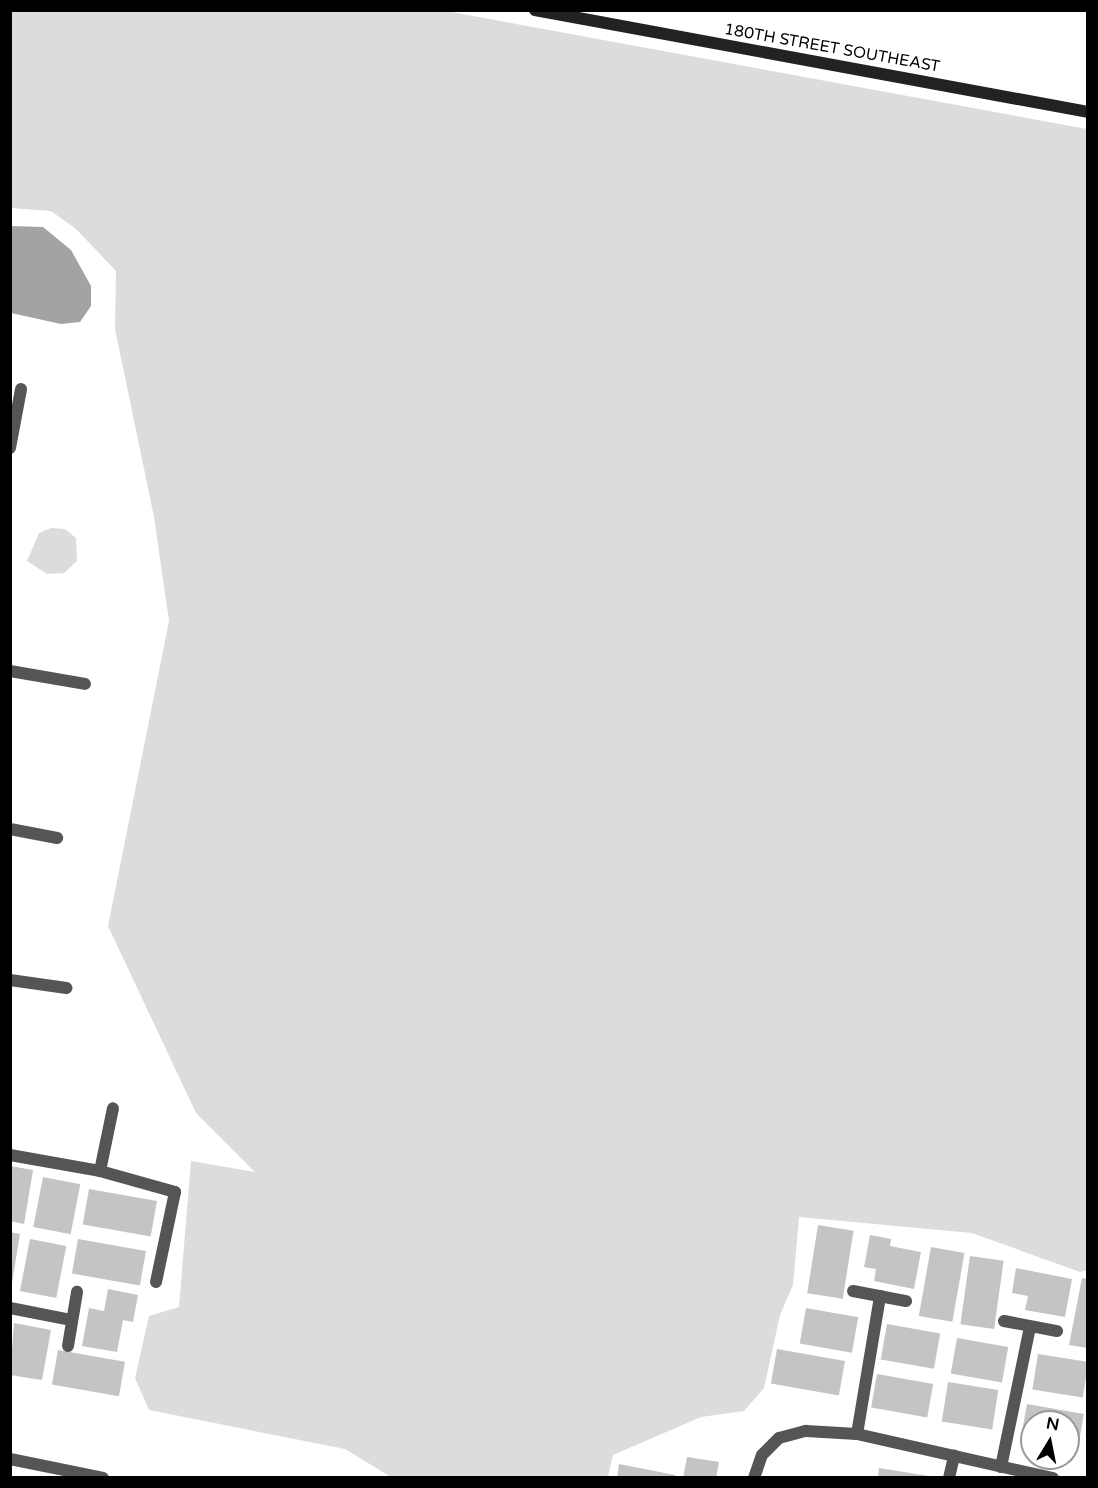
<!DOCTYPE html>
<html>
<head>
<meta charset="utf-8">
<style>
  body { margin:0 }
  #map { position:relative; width:1098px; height:1488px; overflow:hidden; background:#fff; font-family:"Varela Round",sans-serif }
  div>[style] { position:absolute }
  .green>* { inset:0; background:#dcdcdc }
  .water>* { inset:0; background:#a3a3a3 }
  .building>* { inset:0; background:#c4c4c4; transform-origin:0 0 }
  .street>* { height:12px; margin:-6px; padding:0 6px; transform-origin:6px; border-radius:6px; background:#555 }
  .secondary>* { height:12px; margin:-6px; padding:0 6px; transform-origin:6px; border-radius:6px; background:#222 }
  span { translate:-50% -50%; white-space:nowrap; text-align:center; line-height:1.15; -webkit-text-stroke:6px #fff; paint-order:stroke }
  .street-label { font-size:16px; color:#000 }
  .frame { position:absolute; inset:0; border:12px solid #000; pointer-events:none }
  .north { position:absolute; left:1020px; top:1410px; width:60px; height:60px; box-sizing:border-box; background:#fff; border:2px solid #999; border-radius:50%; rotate:10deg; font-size:16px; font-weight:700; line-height:24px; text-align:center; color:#000 }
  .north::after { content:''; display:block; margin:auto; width:21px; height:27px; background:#000; clip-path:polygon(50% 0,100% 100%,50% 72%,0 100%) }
</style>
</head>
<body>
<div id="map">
  <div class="green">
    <i style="clip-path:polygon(10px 11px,446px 11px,1087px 129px,1087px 1270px,1080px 1272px,972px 1233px,799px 1217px,793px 1285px,780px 1315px,764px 1388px,744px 1411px,701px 1417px,613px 1455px,608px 1477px,391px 1477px,345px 1449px,149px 1410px,135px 1378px,149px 1316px,179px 1307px,191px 1161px,255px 1172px,196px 1113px,108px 926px,169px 621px,154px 517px,115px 329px,116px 271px,76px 229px,51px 211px,11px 208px)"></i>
    <i style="clip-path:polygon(51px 528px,65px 529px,76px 538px,77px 561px,64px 573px,47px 574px,27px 561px,39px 533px)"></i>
  </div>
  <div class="water">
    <i style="clip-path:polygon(10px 226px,43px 227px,71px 250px,91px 286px,91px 306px,80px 322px,61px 324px,11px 313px)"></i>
  </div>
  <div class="building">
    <i style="clip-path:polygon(10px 1166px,33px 1170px,24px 1224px,10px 1221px)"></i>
    <i style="left:43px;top:1177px;width:38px;height:51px;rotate:11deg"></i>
    <i style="left:89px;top:1189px;width:69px;height:36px;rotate:10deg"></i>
    <i style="left:818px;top:1225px;width:36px;height:69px;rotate:9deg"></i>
    <i style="clip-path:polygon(10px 1232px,20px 1234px,12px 1283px,10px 1283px)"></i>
    <i style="clip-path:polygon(870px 1235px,891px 1239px,890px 1246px,921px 1252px,914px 1289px,874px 1281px,876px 1269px,864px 1267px)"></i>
    <i style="left:30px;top:1239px;width:37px;height:53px;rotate:11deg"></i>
    <i style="left:78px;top:1239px;width:69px;height:35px;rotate:10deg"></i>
    <i style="left:931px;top:1247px;width:34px;height:70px;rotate:10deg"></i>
    <i style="left:970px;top:1256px;width:34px;height:69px;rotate:8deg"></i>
    <i style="clip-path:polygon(1016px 1268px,1072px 1279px,1065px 1317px,1025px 1310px,1028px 1296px,1012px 1293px)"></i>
    <i style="clip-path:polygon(1082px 1278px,1088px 1279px,1088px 1348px,1069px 1345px)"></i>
    <i style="clip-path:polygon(108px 1289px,138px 1295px,133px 1322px,123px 1320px,117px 1352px,82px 1346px,89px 1308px,104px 1311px)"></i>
    <i style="left:806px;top:1308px;width:53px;height:36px;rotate:10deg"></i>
    <i style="clip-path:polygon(14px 1323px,51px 1330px,42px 1380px,10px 1375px)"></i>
    <i style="left:887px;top:1324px;width:54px;height:36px;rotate:10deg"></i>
    <i style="left:957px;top:1338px;width:52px;height:36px;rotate:10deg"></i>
    <i style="left:777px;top:1349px;width:69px;height:35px;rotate:10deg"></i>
    <i style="left:58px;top:1350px;width:68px;height:35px;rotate:10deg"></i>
    <i style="left:1038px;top:1354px;width:51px;height:36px;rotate:9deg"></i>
    <i style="left:877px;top:1374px;width:57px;height:34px;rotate:10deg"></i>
    <i style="left:948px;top:1382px;width:51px;height:40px;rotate:9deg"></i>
    <i style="clip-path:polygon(1027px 1404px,1084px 1414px,1078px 1447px,1068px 1445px,1068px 1422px,1032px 1422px,1032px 1439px,1021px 1437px)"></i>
    <i style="clip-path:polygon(687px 1457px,719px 1462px,716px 1478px,683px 1478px)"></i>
    <i style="clip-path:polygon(619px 1464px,675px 1475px,675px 1478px,617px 1478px)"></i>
    <i style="clip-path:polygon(879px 1468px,929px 1476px,929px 1478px,878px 1478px)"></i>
  </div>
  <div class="street">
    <i style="left:10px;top:448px;width:60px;rotate:-79.4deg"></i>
    <i style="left:10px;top:671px;width:76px;rotate:9.8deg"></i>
    <i style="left:10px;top:829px;width:48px;rotate:10.8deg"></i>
    <i style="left:10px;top:980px;width:57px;rotate:8.1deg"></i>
    <i style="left:10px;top:1155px;width:91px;rotate:10.1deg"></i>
    <i style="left:100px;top:1171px;width:78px;rotate:15.6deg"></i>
    <i style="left:175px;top:1192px;width:92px;rotate:101.9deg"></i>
    <i style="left:100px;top:1171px;width:64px;rotate:-78.3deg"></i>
    <i style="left:853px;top:1291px;width:54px;rotate:10.7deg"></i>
    <i style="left:10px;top:1308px;width:63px;rotate:11deg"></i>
    <i style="left:1004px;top:1321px;width:54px;rotate:10.7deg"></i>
    <i style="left:68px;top:1346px;width:55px;rotate:-80.5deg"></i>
    <i style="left:857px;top:1434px;width:140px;rotate:-80.5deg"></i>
    <i style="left:10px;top:1459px;width:95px;rotate:11.5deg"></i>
    <i style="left:1001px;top:1467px;width:143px;rotate:-78.3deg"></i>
    <i style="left:754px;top:1478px;width:24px;rotate:-71deg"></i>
    <i style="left:762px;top:1455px;width:24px;rotate:-45deg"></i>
    <i style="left:779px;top:1438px;width:28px;rotate:-15deg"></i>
    <i style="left:806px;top:1431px;width:51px;rotate:3.4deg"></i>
    <i style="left:857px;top:1434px;width:201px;rotate:12.7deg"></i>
    <i style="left:949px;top:1478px;width:23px;rotate:-77deg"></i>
  </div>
  <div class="secondary">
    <i style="left:535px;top:10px;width:562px;rotate:10.45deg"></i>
  </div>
  <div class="street-label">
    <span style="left:832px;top:48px;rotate:10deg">180TH STREET SOUTHEAST</span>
  </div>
  <div class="frame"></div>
  <div class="north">N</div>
</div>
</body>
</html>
